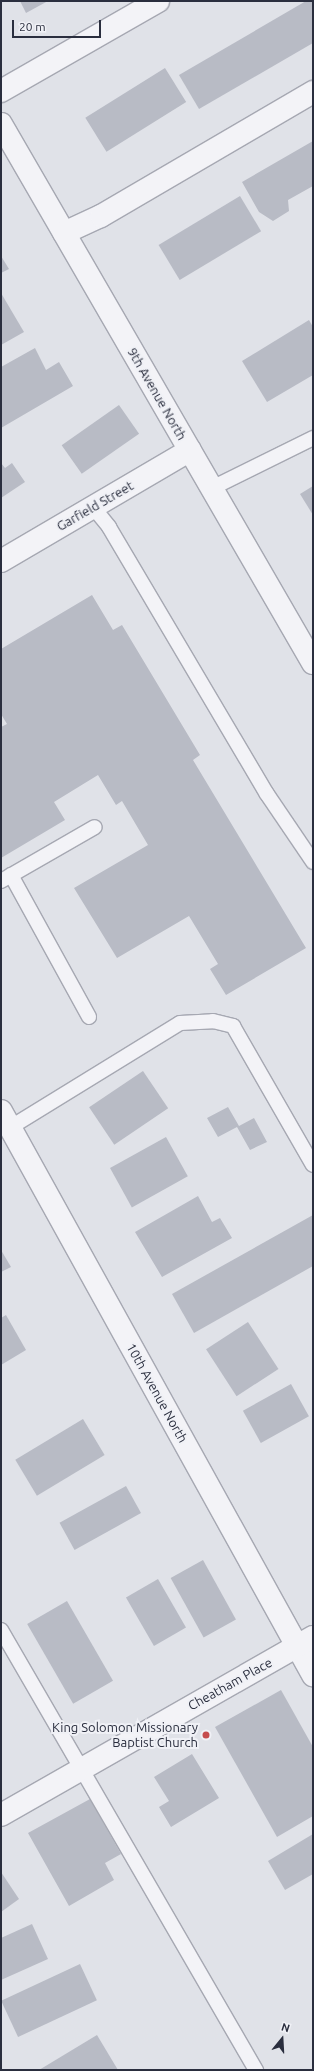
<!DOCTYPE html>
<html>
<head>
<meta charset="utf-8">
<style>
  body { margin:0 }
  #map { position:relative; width:314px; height:2071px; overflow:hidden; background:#e0e2e8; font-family:Ubuntu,sans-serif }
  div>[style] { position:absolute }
  .building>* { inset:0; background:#b8bbc5; transform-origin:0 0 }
  .roads { filter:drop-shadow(1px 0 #a6a8b2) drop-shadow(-1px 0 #a6a8b2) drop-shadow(0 1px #a6a8b2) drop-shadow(0 -1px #a6a8b2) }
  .lane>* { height:14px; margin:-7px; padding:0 7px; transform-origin:7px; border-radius:7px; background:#f3f3f7 }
  .street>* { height:22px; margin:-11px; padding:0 11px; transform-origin:11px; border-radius:11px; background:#f3f3f7 }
  .dots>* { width:11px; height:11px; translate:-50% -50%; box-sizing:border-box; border:2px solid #f0f1f6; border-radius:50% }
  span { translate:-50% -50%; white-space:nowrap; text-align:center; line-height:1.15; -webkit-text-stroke:4px #f0f1f6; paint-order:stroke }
  .street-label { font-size:13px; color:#2a2e3e }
  .poi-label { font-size:13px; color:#2a2e3e }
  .right { translate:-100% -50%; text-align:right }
  .frame { position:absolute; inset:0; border:2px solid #2a2e3e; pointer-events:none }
  .north { position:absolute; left:262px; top:2019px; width:40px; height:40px; -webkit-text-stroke:3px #f0f1f6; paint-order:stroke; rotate:18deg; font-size:11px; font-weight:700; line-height:16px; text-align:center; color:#2a2e3e }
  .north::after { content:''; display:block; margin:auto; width:14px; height:18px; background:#2a2e3e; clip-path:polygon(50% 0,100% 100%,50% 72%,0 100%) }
  .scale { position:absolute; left:12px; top:20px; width:89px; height:18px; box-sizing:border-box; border:2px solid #2a2e3e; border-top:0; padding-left:5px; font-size:12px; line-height:14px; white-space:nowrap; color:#2a2e3e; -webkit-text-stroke:3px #f0f1f6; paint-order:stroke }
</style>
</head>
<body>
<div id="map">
  <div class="building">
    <i style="clip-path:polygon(20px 1px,48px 1px,26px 13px)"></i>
    <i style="clip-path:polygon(306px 1px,313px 1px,313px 43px,199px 109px,179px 75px)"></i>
    <i style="left:165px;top:68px;width:40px;height:94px;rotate:58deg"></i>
    <i style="clip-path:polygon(313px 141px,313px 186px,288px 200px,289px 211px,273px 221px,259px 212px,242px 182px)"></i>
    <i style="left:240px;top:196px;width:41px;height:95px;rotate:59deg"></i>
    <i style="clip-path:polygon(1px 256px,9px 269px,1px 273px)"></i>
    <i style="clip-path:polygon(1px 293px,24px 332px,1px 345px)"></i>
    <i style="clip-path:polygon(309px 320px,313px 327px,313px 375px,267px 402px,242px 361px)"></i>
    <i style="clip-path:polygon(35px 348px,46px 370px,59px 362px,73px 386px,1px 428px,1px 367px)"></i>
    <i style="left:119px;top:405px;width:35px;height:70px;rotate:55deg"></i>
    <i style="clip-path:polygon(1px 463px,5px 468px,12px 463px,25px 482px,1px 498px)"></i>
    <i style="clip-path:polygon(313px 486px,313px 515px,300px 494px)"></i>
    <i style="clip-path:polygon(92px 595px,113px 630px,122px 625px,200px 755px,193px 760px,306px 948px,226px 995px,210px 969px,218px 964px,189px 916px,117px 958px,74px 888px,148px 845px,122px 801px,116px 805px,98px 775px,54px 802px,65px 820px,1px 858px,1px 727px,7px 724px,1px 714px,1px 649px)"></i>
    <i style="left:143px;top:1071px;width:45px;height:65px;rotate:56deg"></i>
    <i style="clip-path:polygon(228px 1107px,239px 1126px,254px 1118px,267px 1142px,250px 1150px,237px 1127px,218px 1137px,207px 1118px)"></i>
    <i style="left:166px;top:1137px;width:45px;height:64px;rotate:61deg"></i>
    <i style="clip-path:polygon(198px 1196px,212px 1222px,220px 1218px,232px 1238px,162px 1277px,135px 1232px)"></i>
    <i style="clip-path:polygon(313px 1215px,313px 1266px,194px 1333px,172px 1294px)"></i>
    <i style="clip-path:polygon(1px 1250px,11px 1267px,1px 1272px)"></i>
    <i style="clip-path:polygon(6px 1315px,26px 1350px,1px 1365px,1px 1318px)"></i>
    <i style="left:248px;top:1322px;width:56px;height:50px;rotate:57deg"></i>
    <i style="left:291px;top:1384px;width:37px;height:55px;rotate:61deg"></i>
    <i style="left:83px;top:1419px;width:42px;height:79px;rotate:59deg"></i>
    <i style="left:126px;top:1486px;width:31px;height:76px;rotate:61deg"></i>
    <i style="left:203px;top:1560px;width:68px;height:37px;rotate:61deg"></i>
    <i style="left:158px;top:1579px;width:56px;height:37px;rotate:60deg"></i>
    <i style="left:67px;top:1601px;width:92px;height:46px;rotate:60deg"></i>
    <i style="clip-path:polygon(281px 1690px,313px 1747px,313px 1816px,277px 1837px,215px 1727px)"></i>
    <i style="clip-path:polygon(192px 1754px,219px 1798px,171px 1827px,159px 1807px,169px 1801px,154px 1777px)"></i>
    <i style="clip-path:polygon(90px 1799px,121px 1854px,105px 1863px,114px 1880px,69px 1906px,28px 1833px)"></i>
    <i style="clip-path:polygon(313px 1834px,313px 1874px,285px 1890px,268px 1861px)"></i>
    <i style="clip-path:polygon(1px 1872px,19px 1899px,1px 1912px)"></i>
    <i style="clip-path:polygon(32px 1924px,48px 1959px,1px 1980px,1px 1938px)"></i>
    <i style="left:80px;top:1964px;width:40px;height:87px;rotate:65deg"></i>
    <i style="clip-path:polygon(97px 2035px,118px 2070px,39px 2070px)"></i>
  </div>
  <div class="roads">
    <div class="lane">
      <i style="left:212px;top:488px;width:113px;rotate:-26.3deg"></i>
      <i style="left:93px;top:507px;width:26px;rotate:51deg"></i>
      <i style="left:109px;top:527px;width:310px;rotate:59.4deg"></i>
      <i style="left:267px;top:794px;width:82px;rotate:55.9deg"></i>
      <i style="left:11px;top:875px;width:162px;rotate:61.2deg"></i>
      <i style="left:1px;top:881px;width:108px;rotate:-29.9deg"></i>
      <i style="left:11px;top:1127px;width:198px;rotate:-31.6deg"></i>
      <i style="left:180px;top:1023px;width:33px;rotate:-3deg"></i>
      <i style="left:213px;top:1021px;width:21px;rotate:14deg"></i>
      <i style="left:233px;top:1026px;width:160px;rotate:60.1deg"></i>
      <i style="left:1px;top:1630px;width:509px;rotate:59.91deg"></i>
    </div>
    <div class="street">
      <i style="left:1px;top:91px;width:181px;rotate:-29.8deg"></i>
      <i style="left:1px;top:124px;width:623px;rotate:59.94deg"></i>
      <i style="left:64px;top:233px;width:41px;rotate:-24.7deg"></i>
      <i style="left:101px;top:216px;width:246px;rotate:-30.3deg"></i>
      <i style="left:1px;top:561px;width:219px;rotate:-30.4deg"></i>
      <i style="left:1px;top:1111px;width:645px;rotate:61.05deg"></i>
      <i style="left:1px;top:1815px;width:359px;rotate:-29.7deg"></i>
    </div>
  </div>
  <div class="dots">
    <i style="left:206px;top:1735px;background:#c54d4e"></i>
  </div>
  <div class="street-label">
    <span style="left:157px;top:394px;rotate:60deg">9th Avenue North</span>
    <span style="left:95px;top:506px;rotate:-30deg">Garfield Street</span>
    <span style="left:157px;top:1393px;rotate:61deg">10th Avenue North</span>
    <span style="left:230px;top:1684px;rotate:-29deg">Cheatham Place</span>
  </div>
  <div class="poi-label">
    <span class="right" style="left:198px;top:1735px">King Solomon Missionary<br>Baptist Church</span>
  </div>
  <div class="frame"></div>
  <div class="north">N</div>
  <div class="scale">20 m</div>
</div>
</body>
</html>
